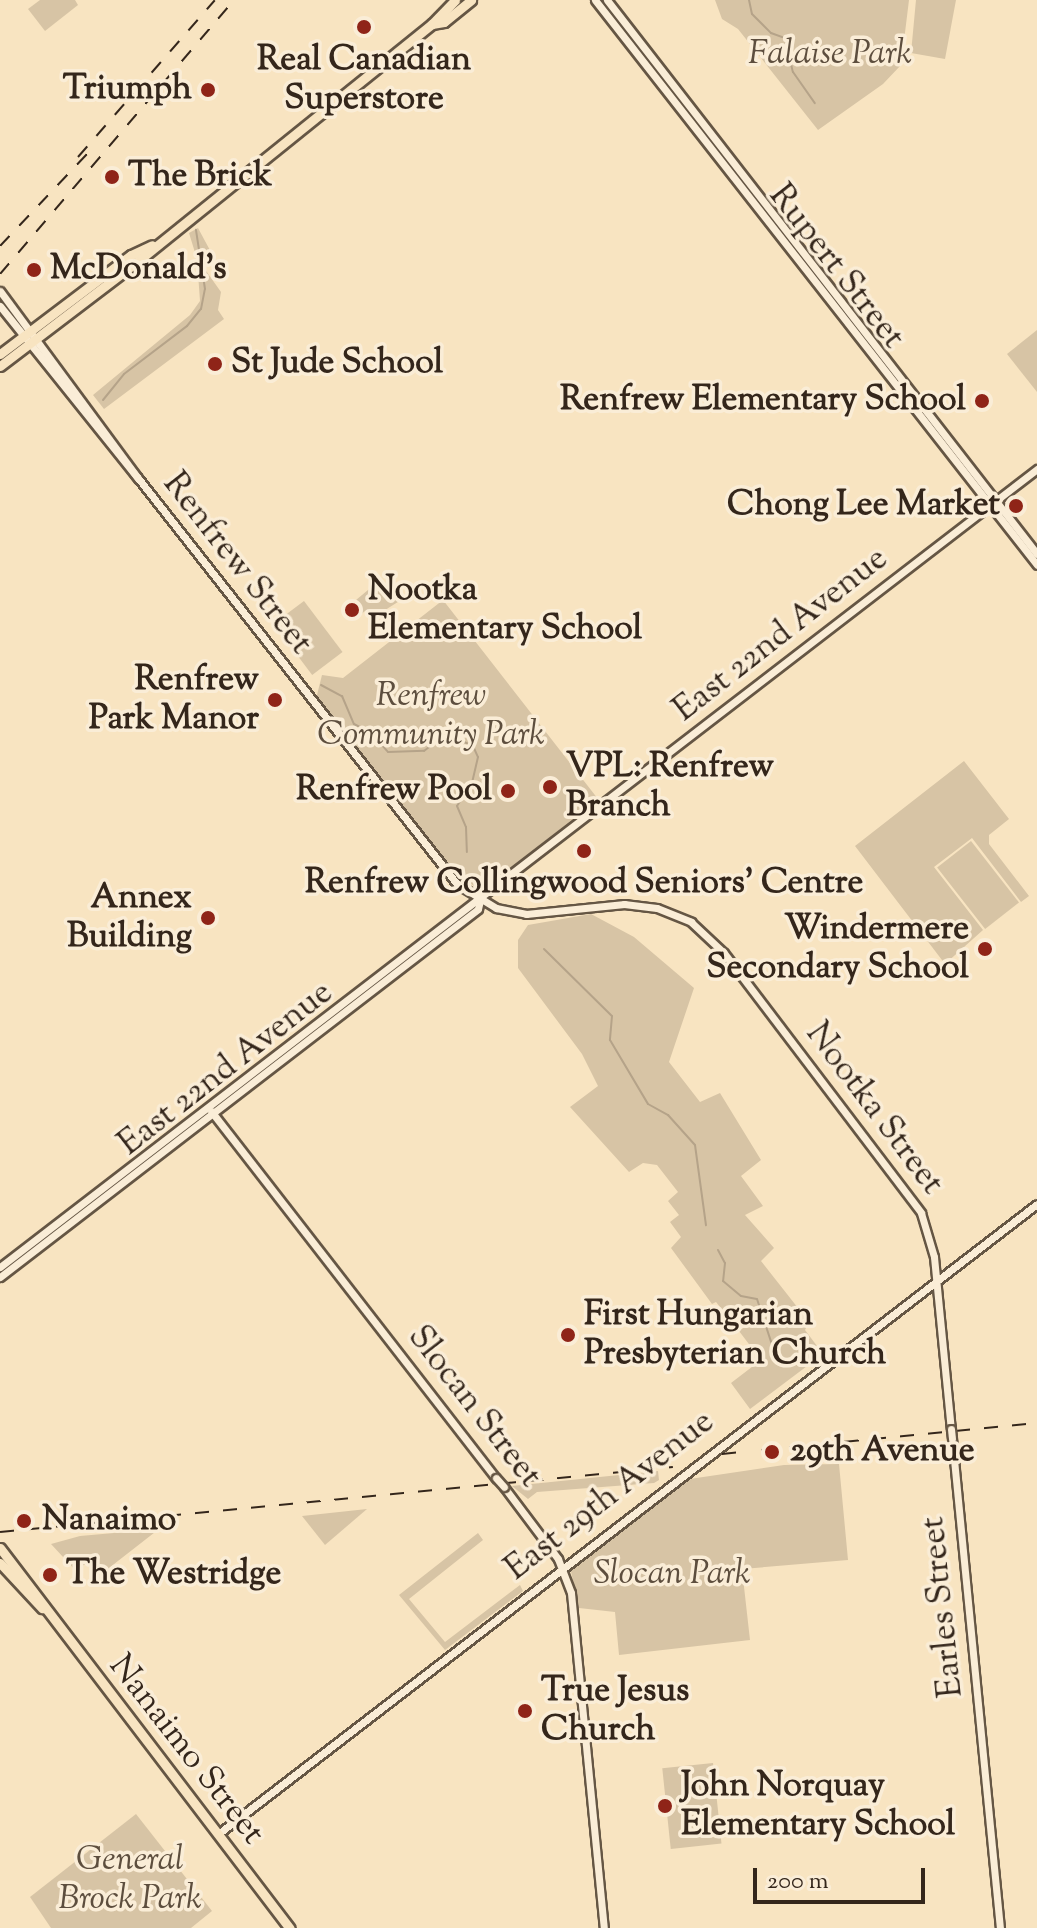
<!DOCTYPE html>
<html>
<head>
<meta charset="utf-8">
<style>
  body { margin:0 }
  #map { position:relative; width:1037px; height:1928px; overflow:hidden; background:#f8e4c1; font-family:"Sorts Mill Goudy",serif }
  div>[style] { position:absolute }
  .green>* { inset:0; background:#d7c4a5; transform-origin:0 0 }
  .stream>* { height:2px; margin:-1px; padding:0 1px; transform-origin:1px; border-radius:1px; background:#b5a389 }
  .roads { filter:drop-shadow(2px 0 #655644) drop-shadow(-2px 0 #655644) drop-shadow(0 2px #655644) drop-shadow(0 -2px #655644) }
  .minor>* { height:7px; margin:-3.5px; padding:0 3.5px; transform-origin:3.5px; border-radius:3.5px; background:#faedd7 }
  .major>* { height:9px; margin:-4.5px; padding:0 4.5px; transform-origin:4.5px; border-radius:4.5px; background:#f8e4c1 }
  .rail>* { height:2px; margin-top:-1px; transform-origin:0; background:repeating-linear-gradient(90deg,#34261b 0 14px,transparent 0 28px) }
  .bridges { filter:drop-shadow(2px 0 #655644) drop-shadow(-2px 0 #655644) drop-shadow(0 2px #655644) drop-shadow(0 -2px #655644) }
  .minor-bridge>* { height:7px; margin:-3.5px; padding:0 3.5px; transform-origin:3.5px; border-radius:3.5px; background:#faedd7 }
  .dots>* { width:22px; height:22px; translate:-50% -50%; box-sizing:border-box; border:4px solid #faedd7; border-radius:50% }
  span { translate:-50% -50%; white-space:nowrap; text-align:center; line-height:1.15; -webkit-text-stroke:7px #faedd7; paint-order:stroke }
  .park-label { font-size:34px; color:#5d4e3e; font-style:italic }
  .poi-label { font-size:34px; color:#34261b; font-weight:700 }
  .right { translate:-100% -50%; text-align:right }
  .left { translate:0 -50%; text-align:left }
  .street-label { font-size:34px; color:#34261b }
  .scale { position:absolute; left:753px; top:1868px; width:172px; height:36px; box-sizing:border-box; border:4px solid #34261b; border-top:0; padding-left:10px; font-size:24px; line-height:28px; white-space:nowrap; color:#34261b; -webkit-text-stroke:6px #faedd7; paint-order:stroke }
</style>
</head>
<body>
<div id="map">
  <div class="green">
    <i style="clip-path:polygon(40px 0,75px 0,78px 5px,45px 31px,28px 9px)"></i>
    <i style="clip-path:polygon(715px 0,909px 0,901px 65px,883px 84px,818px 130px,738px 29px,722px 19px)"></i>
    <i style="clip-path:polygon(916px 0,956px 0,945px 59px,911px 53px)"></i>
    <i style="clip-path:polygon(198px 228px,212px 254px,204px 268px,221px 292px,218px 310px,224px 319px,104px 409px,93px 395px,190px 315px,200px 301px,197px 259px,189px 233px)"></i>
    <i style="clip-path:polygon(1037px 330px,1037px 392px,1007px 354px)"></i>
    <i style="clip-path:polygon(380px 580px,401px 600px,371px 619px,365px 611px,359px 616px,356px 600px)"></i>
    <i style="clip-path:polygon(443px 600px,598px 799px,481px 892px,444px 862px,316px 699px,322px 675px,343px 678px)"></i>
    <i style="left:304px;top:601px;width:64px;height:38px;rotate:53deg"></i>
    <i style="clip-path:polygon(964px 761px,1009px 819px,989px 835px,989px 844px,1029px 896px,1021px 902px,972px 838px,934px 867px,983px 930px,945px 964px,855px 846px)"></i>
    <i style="left:971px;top:841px;width:78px;height:43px;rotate:52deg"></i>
    <i style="clip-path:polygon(591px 914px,634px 937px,694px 988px,669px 1062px,700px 1102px,720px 1093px,761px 1160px,741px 1176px,763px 1206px,745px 1215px,774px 1248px,761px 1261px,809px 1322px,805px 1330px,823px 1354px,750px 1409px,731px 1383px,761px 1360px,739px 1331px,746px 1326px,741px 1319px,728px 1317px,716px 1302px,712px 1304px,671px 1248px,681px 1237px,670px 1222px,679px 1215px,668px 1201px,678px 1192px,657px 1165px,643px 1163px,629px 1172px,570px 1107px,598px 1086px,582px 1054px,518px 968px,518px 940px,528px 925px)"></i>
    <i style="clip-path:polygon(839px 1464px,848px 1560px,742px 1569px,750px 1640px,619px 1655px,615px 1612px,579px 1608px,570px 1567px,683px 1480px,784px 1465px)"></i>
    <i style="clip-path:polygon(658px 1471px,659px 1480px,654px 1483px,537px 1492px,528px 1499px,512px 1486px)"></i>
    <i style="clip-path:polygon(367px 1509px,325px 1545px,302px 1516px)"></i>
    <i style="clip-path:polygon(159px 1529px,100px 1575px,89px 1561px,76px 1571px,51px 1544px,80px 1536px)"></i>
    <i style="clip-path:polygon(478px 1533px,483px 1540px,409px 1599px,445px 1642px,520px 1585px,523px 1591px,445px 1650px,399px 1595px)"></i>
    <i style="left:713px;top:1763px;width:81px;height:51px;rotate:84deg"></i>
    <i style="clip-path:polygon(136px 1814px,212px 1911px,191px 1928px,51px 1928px,30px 1897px)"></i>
  </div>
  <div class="stream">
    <i style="left:749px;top:0;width:14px;rotate:78deg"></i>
    <i style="left:752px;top:14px;width:27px;rotate:45deg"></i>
    <i style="left:771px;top:33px;width:15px;rotate:20deg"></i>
    <i style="left:785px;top:38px;width:35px;rotate:77deg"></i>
    <i style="left:793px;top:72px;width:38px;rotate:55deg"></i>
    <i style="left:103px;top:400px;width:33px;rotate:-51deg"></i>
    <i style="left:124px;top:374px;width:79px;rotate:-37.3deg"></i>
    <i style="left:187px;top:326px;width:22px;rotate:-51deg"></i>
    <i style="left:201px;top:309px;width:20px;rotate:-79deg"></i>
    <i style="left:205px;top:289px;width:60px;rotate:-98.7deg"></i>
    <i style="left:321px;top:685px;width:24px;rotate:28deg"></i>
    <i style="left:342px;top:696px;width:30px;rotate:67deg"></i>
    <i style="left:354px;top:724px;width:19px;rotate:28deg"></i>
    <i style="left:371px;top:733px;width:25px;rotate:48deg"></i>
    <i style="left:388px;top:752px;width:36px;rotate:-2deg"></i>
    <i style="left:424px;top:751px;width:28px;rotate:-38deg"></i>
    <i style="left:446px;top:734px;width:30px;rotate:24deg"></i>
    <i style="left:473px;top:746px;width:12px;rotate:66deg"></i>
    <i style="left:478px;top:757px;width:26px;rotate:103deg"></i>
    <i style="left:472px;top:782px;width:28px;rotate:122deg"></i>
    <i style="left:457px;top:806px;width:23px;rotate:67deg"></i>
    <i style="left:466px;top:827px;width:25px;rotate:88deg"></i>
    <i style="left:544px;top:949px;width:95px;rotate:44.6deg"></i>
    <i style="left:612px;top:1016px;width:24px;rotate:95deg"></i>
    <i style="left:610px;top:1040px;width:74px;rotate:59.3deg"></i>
    <i style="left:648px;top:1104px;width:23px;rotate:29deg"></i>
    <i style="left:668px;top:1115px;width:40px;rotate:48deg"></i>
    <i style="left:695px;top:1145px;width:81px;rotate:82.2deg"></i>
    <i style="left:718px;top:1250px;width:15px;rotate:62deg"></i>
    <i style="left:725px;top:1263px;width:18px;rotate:96deg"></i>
    <i style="left:723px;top:1281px;width:23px;rotate:40deg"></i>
    <i style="left:741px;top:1296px;width:16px;rotate:11deg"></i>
    <i style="left:757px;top:1299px;width:67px;rotate:71.8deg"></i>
  </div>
  <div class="roads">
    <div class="minor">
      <i style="left:595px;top:0;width:717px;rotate:51.96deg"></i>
      <i style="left:607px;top:0;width:701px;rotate:52.18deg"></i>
      <i style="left:0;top:291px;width:232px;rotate:53.6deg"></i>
      <i style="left:138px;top:478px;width:516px;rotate:51.84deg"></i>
      <i style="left:457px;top:884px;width:46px;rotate:31.6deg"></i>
      <i style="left:496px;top:908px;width:31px;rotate:11deg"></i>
      <i style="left:526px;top:914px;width:99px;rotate:-5.8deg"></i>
      <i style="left:624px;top:904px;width:33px;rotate:7deg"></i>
      <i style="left:657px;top:908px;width:37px;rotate:22deg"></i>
      <i style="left:691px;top:922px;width:45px;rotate:43.2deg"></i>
      <i style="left:724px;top:953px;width:326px;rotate:52.8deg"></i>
      <i style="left:921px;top:1213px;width:46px;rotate:73.5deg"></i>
      <i style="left:934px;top:1257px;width:173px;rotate:84.4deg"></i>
      <i style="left:0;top:306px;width:221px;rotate:51.3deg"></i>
      <i style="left:211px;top:1111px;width:465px;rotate:52.2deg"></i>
      <i style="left:0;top:1267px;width:1309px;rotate:-37.58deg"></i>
      <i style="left:0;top:1277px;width:603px;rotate:-37.59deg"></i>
      <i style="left:478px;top:909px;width:9px;rotate:-77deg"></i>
      <i style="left:952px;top:1439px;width:491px;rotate:84.4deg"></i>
      <i style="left:504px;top:1487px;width:90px;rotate:53.1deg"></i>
      <i style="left:558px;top:1559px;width:36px;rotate:69deg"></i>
      <i style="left:571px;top:1593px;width:337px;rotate:84.4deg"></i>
      <i style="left:218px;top:1834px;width:1033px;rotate:-37.57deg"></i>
    </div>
    <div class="major">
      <i style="left:432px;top:24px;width:12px;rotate:-9deg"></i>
      <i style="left:444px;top:22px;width:35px;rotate:-39deg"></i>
      <i style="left:0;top:354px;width:164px;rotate:-37.1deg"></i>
      <i style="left:131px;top:255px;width:23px;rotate:-25deg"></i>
      <i style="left:0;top:366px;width:180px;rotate:-37.3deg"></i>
      <i style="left:143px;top:257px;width:371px;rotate:-38.9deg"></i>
      <i style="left:432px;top:24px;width:33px;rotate:-46deg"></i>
      <i style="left:0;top:1548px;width:478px;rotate:52.7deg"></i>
      <i style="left:0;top:1563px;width:62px;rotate:47deg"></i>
    </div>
  </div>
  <div class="rail">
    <i style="left:78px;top:157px;width:208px;rotate:-48.9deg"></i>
    <i style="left:0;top:246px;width:128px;rotate:-46.6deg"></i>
    <i style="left:0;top:274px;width:360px;rotate:-49.5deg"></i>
    <i style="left:761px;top:1450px;width:277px;rotate:-5.6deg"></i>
    <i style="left:722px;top:1454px;width:19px;rotate:-6deg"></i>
    <i style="left:0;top:1532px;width:676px;rotate:-5.52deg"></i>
  </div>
  <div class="bridges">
    <div class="minor-bridge">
      <i style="left:951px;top:1429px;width:10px;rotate:84deg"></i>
      <i style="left:496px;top:1478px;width:12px;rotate:48deg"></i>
    </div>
  </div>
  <div class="dots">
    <i style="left:364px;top:27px;background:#8f2418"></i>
    <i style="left:208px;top:90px;background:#8f2418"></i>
    <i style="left:112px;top:177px;background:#8f2418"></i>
    <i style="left:34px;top:270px;background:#8f2418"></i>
    <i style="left:215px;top:364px;background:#8f2418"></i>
    <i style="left:982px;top:401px;background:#8f2418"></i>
    <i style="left:1016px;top:506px;background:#8f2418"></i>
    <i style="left:352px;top:610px;background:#8f2418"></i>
    <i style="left:275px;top:700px;background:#8f2418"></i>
    <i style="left:550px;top:787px;background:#8f2418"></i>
    <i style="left:508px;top:791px;background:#8f2418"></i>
    <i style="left:584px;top:851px;background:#8f2418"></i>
    <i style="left:208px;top:918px;background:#8f2418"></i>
    <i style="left:985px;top:949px;background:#8f2418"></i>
    <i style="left:568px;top:1335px;background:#8f2418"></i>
    <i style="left:772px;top:1452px;background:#8f2418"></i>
    <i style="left:24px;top:1521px;background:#8f2418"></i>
    <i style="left:50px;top:1575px;background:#8f2418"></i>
    <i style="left:525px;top:1711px;background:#8f2418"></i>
    <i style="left:665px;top:1806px;background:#8f2418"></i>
  </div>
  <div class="park-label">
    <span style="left:830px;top:55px">Falaise Park</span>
    <span style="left:431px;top:716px">Renfrew<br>Community Park</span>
    <span style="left:672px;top:1575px">Slocan Park</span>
    <span style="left:130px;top:1880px">General<br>Brock Park</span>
  </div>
  <div class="poi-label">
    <span style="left:364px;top:80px">Real Canadian<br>Superstore</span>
    <span class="right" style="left:192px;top:90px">Triumph</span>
    <span class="left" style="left:128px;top:177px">The Brick</span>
    <span class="left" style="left:50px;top:270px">McDonald's</span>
    <span class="left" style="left:231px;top:364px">St Jude School</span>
    <span class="right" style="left:966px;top:401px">Renfrew Elementary School</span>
    <span class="right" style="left:1000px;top:506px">Chong Lee Market</span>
    <span class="left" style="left:368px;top:610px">Nootka<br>Elementary School</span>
    <span class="right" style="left:259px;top:700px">Renfrew<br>Park Manor</span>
    <span class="left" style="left:566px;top:787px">VPL: Renfrew<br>Branch</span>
    <span class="right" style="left:492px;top:791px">Renfrew Pool</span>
    <span style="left:584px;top:884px">Renfrew Collingwood Seniors' Centre</span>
    <span class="right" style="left:192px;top:918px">Annex<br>Building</span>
    <span class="right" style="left:969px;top:949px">Windermere<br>Secondary School</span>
    <span class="left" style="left:584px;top:1335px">First Hungarian<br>Presbyterian Church</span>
    <span class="left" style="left:790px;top:1452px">29th Avenue</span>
    <span class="left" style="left:42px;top:1521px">Nanaimo</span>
    <span class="left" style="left:66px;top:1575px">The Westridge</span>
    <span class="left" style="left:541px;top:1711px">True Jesus<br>Church</span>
    <span class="left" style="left:681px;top:1806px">John Norquay<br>Elementary School</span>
  </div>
  <div class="street-label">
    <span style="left:836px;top:267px;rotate:52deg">Rupert Street</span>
    <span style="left:237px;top:564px;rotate:52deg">Renfrew Street</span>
    <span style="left:781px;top:635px;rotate:-38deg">East 22nd Avenue</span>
    <span style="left:226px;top:1069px;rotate:-38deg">East 22nd Avenue</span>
    <span style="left:874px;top:1109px;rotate:53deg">Nootka Street</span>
    <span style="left:474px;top:1407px;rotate:52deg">Slocan Street</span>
    <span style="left:610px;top:1496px;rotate:-38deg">East 29th Avenue</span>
    <span style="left:943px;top:1607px;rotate:-96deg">Earles Street</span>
    <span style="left:186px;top:1750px;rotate:52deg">Nanaimo Street</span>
  </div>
  <div class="scale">200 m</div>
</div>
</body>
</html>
